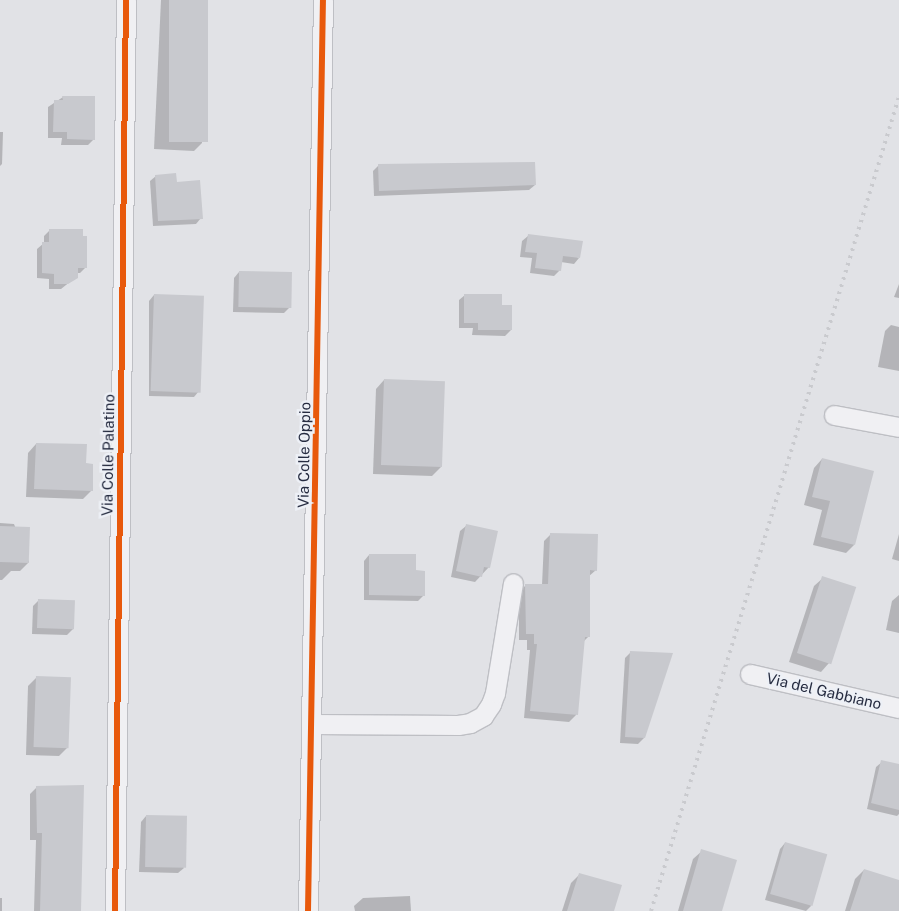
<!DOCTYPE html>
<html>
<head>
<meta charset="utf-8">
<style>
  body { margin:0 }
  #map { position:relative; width:899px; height:911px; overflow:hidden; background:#e1e2e6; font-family:"Public Sans",sans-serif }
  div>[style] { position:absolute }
  .shadow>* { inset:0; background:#0003; transform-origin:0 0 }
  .building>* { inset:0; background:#c8c9ce; transform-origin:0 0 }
  .roads { filter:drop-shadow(1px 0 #bebfc4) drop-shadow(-1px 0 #bebfc4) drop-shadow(0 1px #bebfc4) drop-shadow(0 -1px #bebfc4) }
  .street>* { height:19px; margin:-9.5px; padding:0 9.5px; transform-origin:9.5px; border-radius:9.5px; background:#f0f0f3 }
  .rail>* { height:4px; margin-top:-2px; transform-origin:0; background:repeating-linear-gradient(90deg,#c9cace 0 2.5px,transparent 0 7.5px) }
  .cycleway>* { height:6px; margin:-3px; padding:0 3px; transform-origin:3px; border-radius:3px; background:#e8590c }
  span { translate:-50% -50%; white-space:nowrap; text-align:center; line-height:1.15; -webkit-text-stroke:5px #edf0f6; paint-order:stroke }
  .street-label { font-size:15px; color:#262c41 }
</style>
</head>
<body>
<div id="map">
  <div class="shadow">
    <i style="clip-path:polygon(161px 0,206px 0,202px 143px,194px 151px,154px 149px)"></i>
    <i style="clip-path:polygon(63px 97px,94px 139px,88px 145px,61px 145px,62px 138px,48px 138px,48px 107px)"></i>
    <i style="clip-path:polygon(0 132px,3px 132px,2px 164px,0 166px)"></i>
    <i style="clip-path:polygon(379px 165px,535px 185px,529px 190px,374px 196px,373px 171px)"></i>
    <i style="clip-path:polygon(156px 176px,201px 218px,196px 224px,153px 226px,150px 181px)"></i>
    <i style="clip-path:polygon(50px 230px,86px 267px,80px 273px,76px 273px,76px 277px,61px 289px,49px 289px,49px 279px,37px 278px,37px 249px,44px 243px,44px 236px)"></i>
    <i style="clip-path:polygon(528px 236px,579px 258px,574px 264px,561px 262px,560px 270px,554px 276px,530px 273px,532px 258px,520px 257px,522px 241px)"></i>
    <i style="clip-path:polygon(239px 272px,290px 307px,284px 313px,233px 312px,234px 278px)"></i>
    <i style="clip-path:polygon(899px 284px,899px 298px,894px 297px)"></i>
    <i style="clip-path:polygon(154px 295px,199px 391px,194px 397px,149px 396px,149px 301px)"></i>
    <i style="clip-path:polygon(465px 295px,501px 307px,511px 330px,505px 336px,472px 335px,473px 328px,459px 328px,459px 300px)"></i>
    <i style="clip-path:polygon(891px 325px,899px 327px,899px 371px,878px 367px,885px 331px)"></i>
    <i style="clip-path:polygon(384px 380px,441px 467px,432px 476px,373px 474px,376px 389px)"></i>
    <i style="clip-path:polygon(36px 444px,85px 464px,92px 490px,83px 499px,26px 497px,28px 453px)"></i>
    <i style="clip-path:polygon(822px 459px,854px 545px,846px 553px,813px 545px,822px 510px,804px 505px,814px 468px)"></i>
    <i style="clip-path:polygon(0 523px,14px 524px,29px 562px,20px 571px,11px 571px,2px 580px,0 580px)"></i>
    <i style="clip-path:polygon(466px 526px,489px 567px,475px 582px,451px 577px,460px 531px)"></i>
    <i style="clip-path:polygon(551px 534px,596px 570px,588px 577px,589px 636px,583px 642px,576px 715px,569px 722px,524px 718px,530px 650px,527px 650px,527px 640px,519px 640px,519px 592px,526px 585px,542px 585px,544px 541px)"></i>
    <i style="clip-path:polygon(899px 534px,899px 561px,892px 559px)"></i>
    <i style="clip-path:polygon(369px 555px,415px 572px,424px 595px,418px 601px,364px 600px,364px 561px)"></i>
    <i style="clip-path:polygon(823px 578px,829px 663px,821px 672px,789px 662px,814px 586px)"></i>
    <i style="clip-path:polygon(899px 595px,899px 633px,886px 630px,892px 601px)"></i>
    <i style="clip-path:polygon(39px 600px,73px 629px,67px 635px,32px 634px,33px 606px)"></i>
    <i style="clip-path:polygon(631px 652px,644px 738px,638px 744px,620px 743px,625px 658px)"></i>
    <i style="clip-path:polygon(37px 677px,67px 748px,59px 756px,26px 755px,28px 686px)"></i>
    <i style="clip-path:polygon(882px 762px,899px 766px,899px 814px,897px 816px,867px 809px,876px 767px)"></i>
    <i style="clip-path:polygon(37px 787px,79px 911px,34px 911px,36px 840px,30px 840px,30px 794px)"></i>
    <i style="clip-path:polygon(146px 816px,184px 868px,178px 873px,139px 872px,141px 822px)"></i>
    <i style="clip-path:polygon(785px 843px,811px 906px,806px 911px,765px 900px,780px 849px)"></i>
    <i style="clip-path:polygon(702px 851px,720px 911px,678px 911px,693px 859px)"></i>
    <i style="clip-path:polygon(864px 870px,899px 881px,899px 911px,845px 911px,855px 879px)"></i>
    <i style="clip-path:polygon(580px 874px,613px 911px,562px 911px,571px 883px)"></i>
    <i style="clip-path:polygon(410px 896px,411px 911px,355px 911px,354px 906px,363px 898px)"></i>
    <i style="left:0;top:898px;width:2px;height:13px"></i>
  </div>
  <div class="building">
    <i style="left:169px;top:0;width:39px;height:142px"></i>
    <i style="clip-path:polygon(62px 96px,95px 96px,95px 140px,67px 139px,67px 132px,53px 132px,54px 100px,63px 100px)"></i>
    <i style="clip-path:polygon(535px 162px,536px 185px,379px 191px,378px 164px)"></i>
    <i style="clip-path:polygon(176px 173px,177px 182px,200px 180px,203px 219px,158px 221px,155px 175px)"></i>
    <i style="clip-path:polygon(49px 229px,83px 229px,83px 236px,87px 236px,87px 268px,78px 268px,78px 278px,68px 284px,54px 284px,54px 274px,42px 273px,42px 242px,49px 242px)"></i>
    <i style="clip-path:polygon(528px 234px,583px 241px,580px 258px,563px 256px,561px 271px,535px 268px,537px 253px,525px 252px)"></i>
    <i style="left:239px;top:271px;width:53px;height:36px;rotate:1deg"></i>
    <i style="left:154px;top:294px;width:50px;height:97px;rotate:2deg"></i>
    <i style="clip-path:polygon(464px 294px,502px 294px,502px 305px,512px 305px,512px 330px,478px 330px,478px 323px,464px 323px)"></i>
    <i style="left:384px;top:379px;width:61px;height:86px;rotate:2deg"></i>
    <i style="clip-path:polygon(36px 443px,87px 444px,86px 463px,93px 464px,93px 491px,34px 489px)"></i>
    <i style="clip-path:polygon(822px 458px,874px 471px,855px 545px,821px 537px,830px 501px,812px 497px)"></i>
    <i style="clip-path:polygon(466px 524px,498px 531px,490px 568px,484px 567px,482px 577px,456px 571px)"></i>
    <i style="left:0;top:526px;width:30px;height:36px;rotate:2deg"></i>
    <i style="clip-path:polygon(550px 533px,598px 534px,597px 571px,590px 570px,590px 637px,585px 637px,578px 715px,530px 711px,537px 644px,534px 644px,534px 634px,526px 634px,525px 584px,548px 584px)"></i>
    <i style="clip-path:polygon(369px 554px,416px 554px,416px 570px,425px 571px,425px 596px,369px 595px)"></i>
    <i style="left:822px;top:576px;width:36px;height:81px;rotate:18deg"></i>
    <i style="left:38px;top:599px;width:37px;height:29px;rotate:2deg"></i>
    <i style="clip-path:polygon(630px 651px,673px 653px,645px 738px,625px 737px)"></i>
    <i style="left:36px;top:676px;width:35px;height:71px;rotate:2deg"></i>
    <i style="clip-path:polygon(881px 760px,899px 764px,899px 810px,871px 803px)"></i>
    <i style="clip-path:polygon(84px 785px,81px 911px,40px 911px,42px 833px,37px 833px,36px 786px)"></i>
    <i style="left:146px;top:815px;width:41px;height:52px;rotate:1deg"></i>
    <i style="left:785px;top:842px;width:44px;height:54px;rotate:16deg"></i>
    <i style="clip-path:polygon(701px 849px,737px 860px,722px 911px,683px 911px)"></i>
    <i style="clip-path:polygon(864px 869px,899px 880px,899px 911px,850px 911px)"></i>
    <i style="clip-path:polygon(579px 873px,622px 885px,614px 911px,567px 911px)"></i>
  </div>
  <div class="roads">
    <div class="street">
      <i style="left:834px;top:415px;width:66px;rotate:10.5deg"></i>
      <i style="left:750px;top:674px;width:153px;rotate:12.9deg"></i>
      <i style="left:313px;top:724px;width:145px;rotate:0.4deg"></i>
      <i style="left:458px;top:725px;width:12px;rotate:-9deg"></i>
      <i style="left:470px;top:723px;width:15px;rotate:-28deg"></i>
      <i style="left:483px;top:716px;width:14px;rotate:-56deg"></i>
      <i style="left:491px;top:704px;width:12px;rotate:-70deg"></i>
      <i style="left:495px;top:693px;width:111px;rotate:-80.7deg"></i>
      <i style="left:115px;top:911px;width:911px;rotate:-89.31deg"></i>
      <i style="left:308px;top:911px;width:911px;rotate:-89.06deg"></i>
    </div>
  </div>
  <div class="rail">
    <i style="left:651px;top:911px;width:851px;rotate:-73.06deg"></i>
  </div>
  <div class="cycleway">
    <i style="left:115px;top:911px;width:911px;rotate:-89.31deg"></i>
    <i style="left:308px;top:911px;width:911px;rotate:-89.06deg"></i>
  </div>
  <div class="street-label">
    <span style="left:108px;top:455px;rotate:-89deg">Via Colle Palatino</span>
    <span style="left:304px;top:455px;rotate:-89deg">Via Colle Oppio</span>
    <span style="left:824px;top:691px;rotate:13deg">Via del Gabbiano</span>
  </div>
</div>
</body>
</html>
